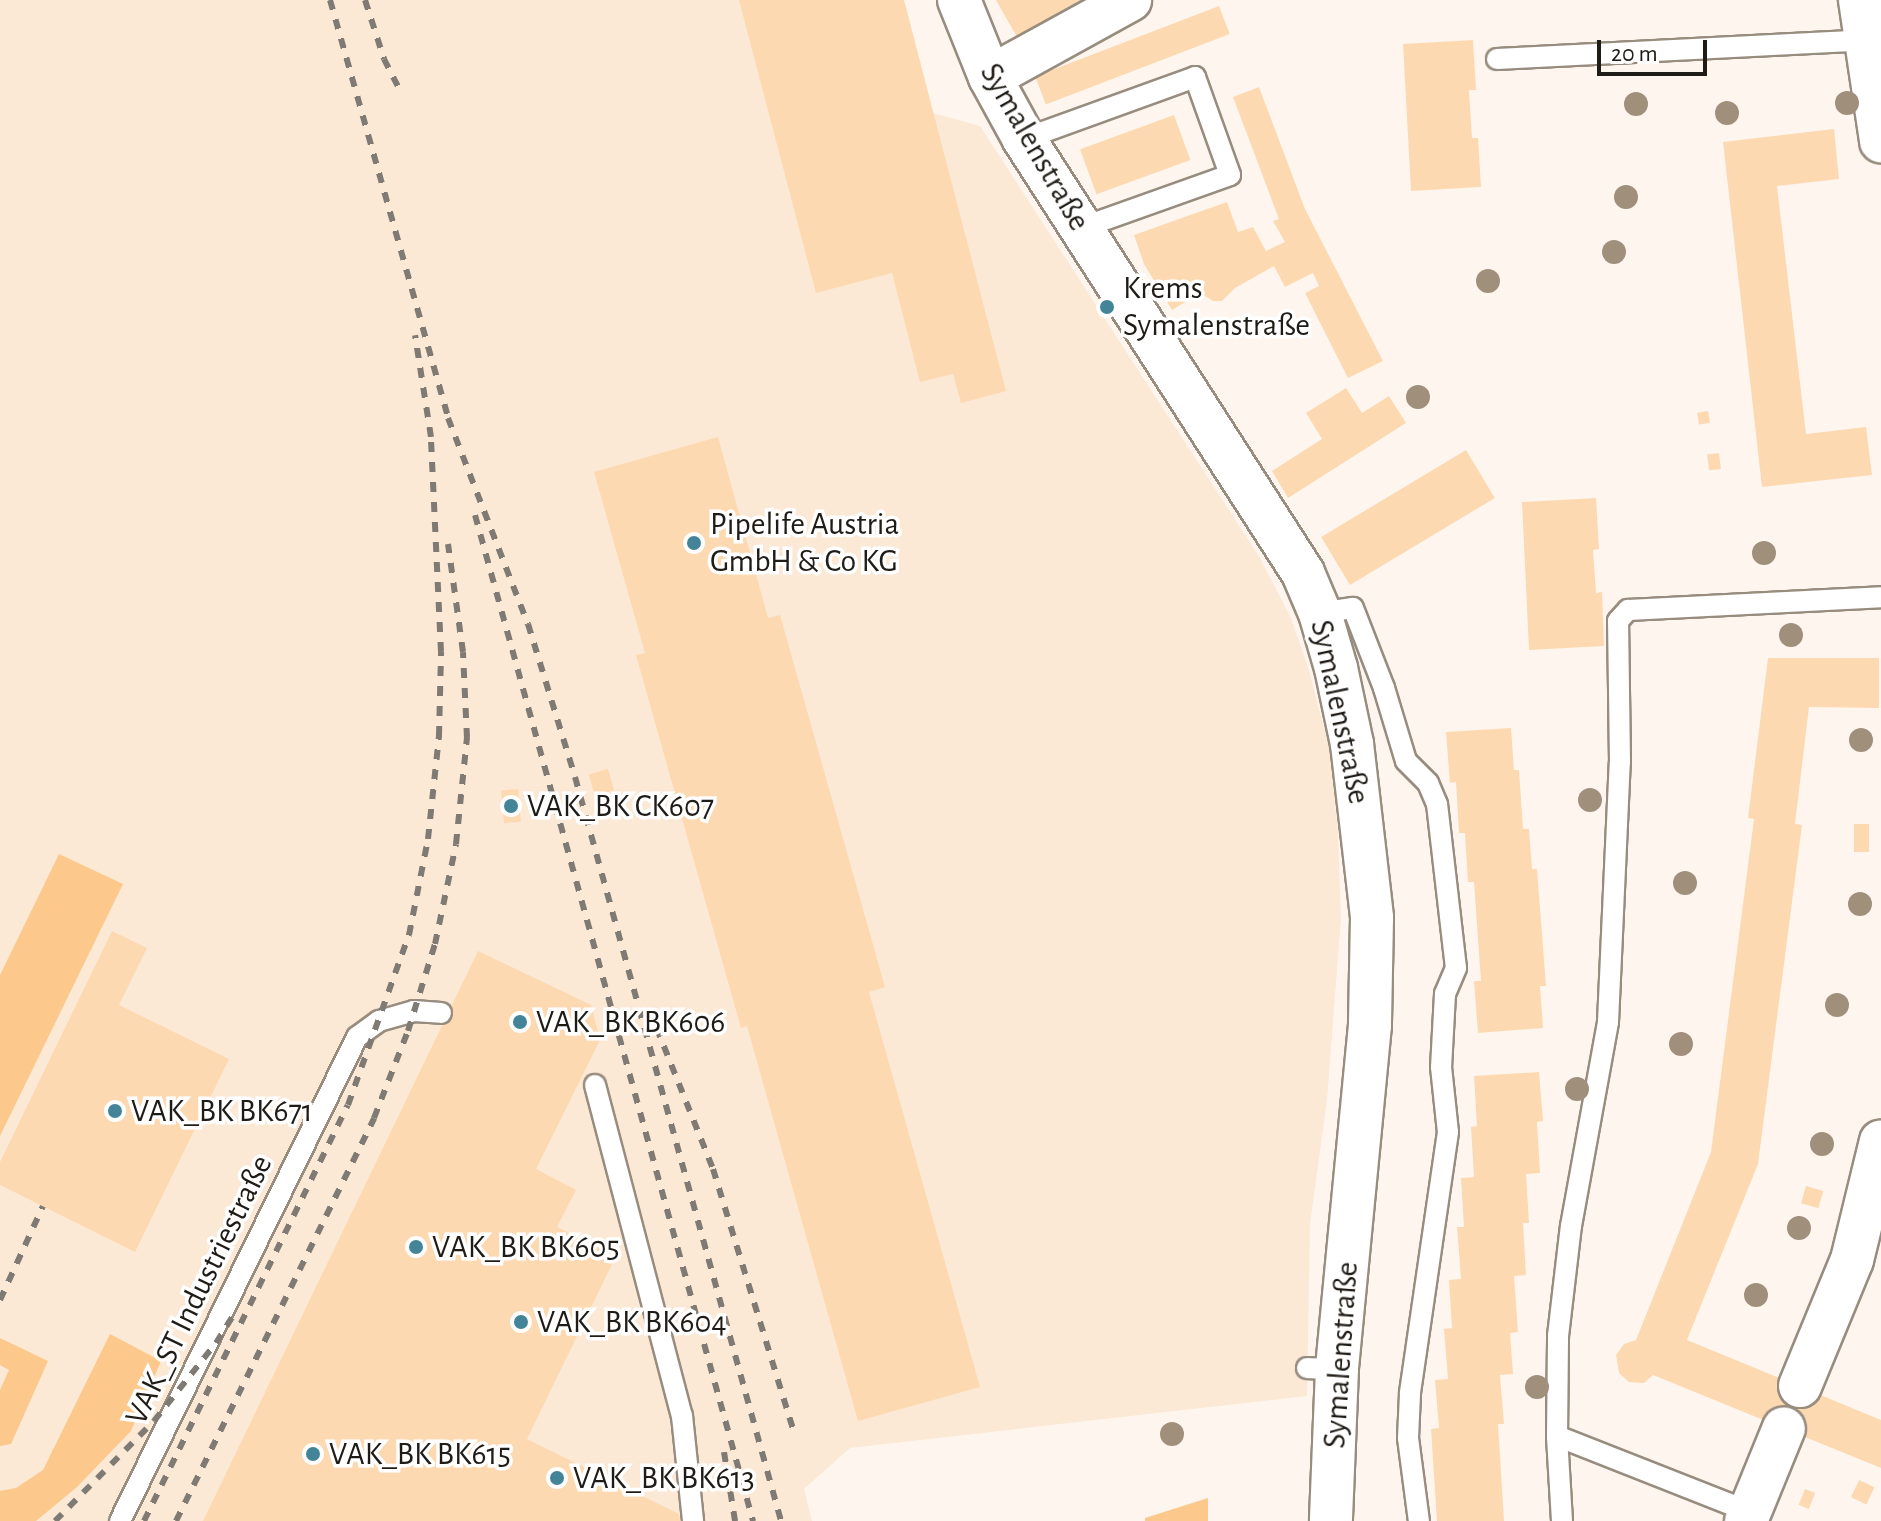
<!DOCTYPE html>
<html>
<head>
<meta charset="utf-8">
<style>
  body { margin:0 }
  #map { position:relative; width:1881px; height:1521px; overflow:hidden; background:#fef6ee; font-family:"Alegreya Sans",sans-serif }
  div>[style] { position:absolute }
  .built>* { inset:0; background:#fbe9d5 }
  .green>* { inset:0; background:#fdc88b }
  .building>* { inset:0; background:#fdd9b1; transform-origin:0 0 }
  .roads { filter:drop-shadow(2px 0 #988c7f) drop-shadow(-2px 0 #988c7f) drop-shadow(0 2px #988c7f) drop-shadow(0 -2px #988c7f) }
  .lane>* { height:20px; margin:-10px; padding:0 10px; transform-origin:10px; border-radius:10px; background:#fff }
  .street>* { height:42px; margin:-21px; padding:0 21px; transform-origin:21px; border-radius:21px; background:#fff }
  .rail>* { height:6px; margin-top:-3px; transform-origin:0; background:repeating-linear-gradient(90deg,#7f7a73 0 10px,transparent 0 20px) }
  .trees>* { width:24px; height:24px; margin:-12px; border-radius:50%; background:#a08f7b }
  .dots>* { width:22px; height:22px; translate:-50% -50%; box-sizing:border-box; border:4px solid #fff; border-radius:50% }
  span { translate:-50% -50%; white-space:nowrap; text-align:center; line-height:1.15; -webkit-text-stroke:7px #fff; paint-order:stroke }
  .street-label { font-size:32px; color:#1f1b16 }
  .poi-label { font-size:32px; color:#1f1b16 }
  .left { translate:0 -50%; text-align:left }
  .scale { position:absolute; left:1597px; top:40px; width:110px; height:36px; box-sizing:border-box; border:4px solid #1f1b16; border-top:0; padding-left:10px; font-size:24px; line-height:28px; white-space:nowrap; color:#1f1b16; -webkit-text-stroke:6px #fff; paint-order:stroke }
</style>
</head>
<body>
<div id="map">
  <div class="built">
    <i style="clip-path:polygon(0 0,904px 0,933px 113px,980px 126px,1260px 558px,1291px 618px,1309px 670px,1329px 748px,1338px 832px,1341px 918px,1327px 1100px,1310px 1224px,1307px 1396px,850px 1448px,804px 1489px,812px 1521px,0 1521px)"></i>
  </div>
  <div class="green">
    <i style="clip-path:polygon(59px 854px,123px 884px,0 1136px,0 975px)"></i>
    <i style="clip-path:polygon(110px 1334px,161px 1361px,131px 1431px,77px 1487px,36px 1521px,0 1521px,0 1491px,16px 1488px,43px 1470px)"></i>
    <i style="clip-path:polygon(0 1338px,48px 1361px,11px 1444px,0 1446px,0 1390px,9px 1370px,0 1365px)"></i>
    <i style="clip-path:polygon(1208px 1498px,1208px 1521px,1145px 1521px,1145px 1518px)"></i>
  </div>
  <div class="building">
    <i style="clip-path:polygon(739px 0,904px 0,1006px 391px,961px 403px,953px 374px,920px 382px,892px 273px,816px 293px)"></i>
    <i style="clip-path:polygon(996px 0,1082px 0,1017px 37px)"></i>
    <i style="left:1219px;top:6px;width:30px;height:197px;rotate:69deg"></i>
    <i style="clip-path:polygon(1473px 40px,1476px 90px,1469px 90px,1472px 138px,1478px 138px,1481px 187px,1411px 191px,1403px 44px)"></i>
    <i style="clip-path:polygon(1259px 87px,1305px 209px,1383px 361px,1348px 378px,1305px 293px,1319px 286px,1313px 273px,1285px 287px,1274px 266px,1235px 288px,1222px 301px,1213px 301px,1200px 293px,1172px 310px,1144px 264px,1134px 235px,1227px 202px,1238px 232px,1253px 227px,1266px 251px,1285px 242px,1273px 221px,1279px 219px,1233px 97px)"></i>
    <i style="left:1174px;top:115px;width:48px;height:100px;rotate:70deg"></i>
    <i style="clip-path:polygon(1834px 129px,1839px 179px,1777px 186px,1806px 434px,1866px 427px,1872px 475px,1762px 487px,1723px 142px)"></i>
    <i style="clip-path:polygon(1346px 388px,1362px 413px,1389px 396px,1406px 423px,1288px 498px,1272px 471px,1322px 439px,1306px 413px)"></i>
    <i style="left:1708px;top:411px;width:12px;height:11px;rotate:81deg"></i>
    <i style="clip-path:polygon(718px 437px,768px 618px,780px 615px,885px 987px,869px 992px,980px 1387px,858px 1421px,747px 1026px,741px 1028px,636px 655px,645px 653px,594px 472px)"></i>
    <i style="left:1466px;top:450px;width:56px;height:169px;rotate:59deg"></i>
    <i style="left:1719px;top:453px;width:16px;height:12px;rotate:83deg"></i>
    <i style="clip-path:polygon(1596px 498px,1599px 549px,1593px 550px,1596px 593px,1602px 592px,1604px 646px,1529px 650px,1522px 502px)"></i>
    <i style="clip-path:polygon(1768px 658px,1879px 658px,1879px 708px,1809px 707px,1795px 824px,1802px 825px,1758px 1164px,1687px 1340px,1881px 1420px,1881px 1468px,1653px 1375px,1644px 1383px,1629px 1382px,1619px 1373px,1616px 1355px,1624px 1344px,1636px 1340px,1711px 1152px,1754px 819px,1748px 818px)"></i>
    <i style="clip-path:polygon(1511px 728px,1514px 770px,1519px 770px,1523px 829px,1529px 829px,1532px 869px,1537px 869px,1546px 986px,1540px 986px,1543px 1028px,1478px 1033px,1474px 981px,1481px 981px,1474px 882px,1468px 882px,1465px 833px,1459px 833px,1456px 782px,1450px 783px,1446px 732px)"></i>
    <i style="left:608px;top:769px;width:22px;height:20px;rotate:74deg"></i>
    <i style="left:518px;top:789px;width:33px;height:17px;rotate:85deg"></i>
    <i style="left:1854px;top:824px;width:15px;height:28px"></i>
    <i style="clip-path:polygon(112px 931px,147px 948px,119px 1005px,229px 1059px,135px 1252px,0 1185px,0 1162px)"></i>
    <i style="clip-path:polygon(478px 951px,591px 1005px,600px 1040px,536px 1169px,576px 1190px,557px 1227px,616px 1256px,527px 1439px,679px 1514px,680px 1521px,203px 1521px)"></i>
    <i style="clip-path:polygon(1539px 1072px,1543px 1121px,1537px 1122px,1540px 1173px,1526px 1174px,1529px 1223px,1523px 1223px,1526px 1275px,1514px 1276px,1518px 1332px,1510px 1333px,1513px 1374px,1500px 1375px,1504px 1424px,1498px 1424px,1504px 1521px,1437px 1521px,1431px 1429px,1439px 1428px,1435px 1380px,1448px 1379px,1444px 1329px,1452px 1328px,1449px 1280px,1461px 1279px,1457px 1227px,1464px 1227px,1461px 1178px,1474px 1177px,1471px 1127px,1477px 1126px,1474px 1076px)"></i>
    <i style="left:1806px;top:1186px;width:18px;height:18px;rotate:16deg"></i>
    <i style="left:1859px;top:1480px;width:17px;height:19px;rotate:25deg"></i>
    <i style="left:1805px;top:1489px;width:11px;height:17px;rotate:22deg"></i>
  </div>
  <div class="roads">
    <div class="lane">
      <i style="left:1497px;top:59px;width:369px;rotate:-2.9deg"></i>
      <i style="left:1024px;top:139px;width:182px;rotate:-19.9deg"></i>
      <i style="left:1195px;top:77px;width:104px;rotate:70.3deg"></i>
      <i style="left:1230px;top:175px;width:158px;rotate:160.4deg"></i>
      <i style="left:1320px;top:613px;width:33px;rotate:-9deg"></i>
      <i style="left:1353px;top:608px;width:86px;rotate:68.8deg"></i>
      <i style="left:1384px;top:688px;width:76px;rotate:73.2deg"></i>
      <i style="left:1406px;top:761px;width:31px;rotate:45deg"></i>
      <i style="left:1428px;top:783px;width:23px;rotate:67deg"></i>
      <i style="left:1437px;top:804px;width:165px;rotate:83.4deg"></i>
      <i style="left:1456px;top:968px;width:28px;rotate:113deg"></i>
      <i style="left:1445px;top:994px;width:73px;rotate:93.1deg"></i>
      <i style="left:1441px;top:1067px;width:65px;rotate:83.9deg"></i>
      <i style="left:1448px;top:1132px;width:265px;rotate:98.3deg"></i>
      <i style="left:1410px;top:1394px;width:44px;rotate:92.6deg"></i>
      <i style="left:1408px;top:1438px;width:84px;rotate:82.5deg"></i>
      <i style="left:595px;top:1085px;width:342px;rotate:75.3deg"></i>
      <i style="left:682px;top:1416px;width:106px;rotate:84deg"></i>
      <i style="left:1307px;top:1368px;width:30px;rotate:2deg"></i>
      <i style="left:1557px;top:1436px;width:207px;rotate:21.5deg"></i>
      <i style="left:120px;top:1521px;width:539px;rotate:-63.91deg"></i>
      <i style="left:357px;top:1037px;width:27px;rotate:-36deg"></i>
      <i style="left:379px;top:1021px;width:36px;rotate:-16deg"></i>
      <i style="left:414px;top:1011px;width:27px;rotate:4deg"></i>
      <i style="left:1562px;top:1521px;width:85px;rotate:-93.4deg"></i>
      <i style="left:1557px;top:1436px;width:100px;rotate:-89.4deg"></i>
      <i style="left:1558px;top:1336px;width:111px;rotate:-83.3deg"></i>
      <i style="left:1571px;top:1226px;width:207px;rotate:-79.7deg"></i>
      <i style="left:1608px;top:1022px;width:260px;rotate:-87.4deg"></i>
      <i style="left:1620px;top:762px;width:141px;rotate:-90.8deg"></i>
      <i style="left:1618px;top:621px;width:15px;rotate:-48deg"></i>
      <i style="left:1628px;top:610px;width:253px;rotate:-2.9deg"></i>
    </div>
    <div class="street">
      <i style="left:959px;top:0;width:83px;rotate:68.1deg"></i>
      <i style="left:990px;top:77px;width:71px;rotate:61.3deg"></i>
      <i style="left:1024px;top:139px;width:516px;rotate:57.26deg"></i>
      <i style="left:1303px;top:573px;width:43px;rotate:67deg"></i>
      <i style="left:1320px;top:613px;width:57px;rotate:73.8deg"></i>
      <i style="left:1336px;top:668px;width:78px;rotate:78.1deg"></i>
      <i style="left:1352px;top:744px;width:175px;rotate:83.4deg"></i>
      <i style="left:1372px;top:918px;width:107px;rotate:91.1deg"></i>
      <i style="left:1370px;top:1025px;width:346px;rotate:95.5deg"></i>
      <i style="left:1337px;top:1369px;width:152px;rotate:92.3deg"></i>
      <i style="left:1860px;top:0;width:143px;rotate:81.5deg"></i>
      <i style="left:990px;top:77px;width:160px;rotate:-28.8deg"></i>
      <i style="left:1800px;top:1386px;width:136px;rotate:-67.6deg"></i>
      <i style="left:1852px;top:1260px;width:122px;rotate:-76.3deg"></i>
      <i style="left:1746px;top:1521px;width:100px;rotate:-67.8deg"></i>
    </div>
  </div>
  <div class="rail">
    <i style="left:330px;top:0;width:434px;rotate:74.2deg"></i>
    <i style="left:448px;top:418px;width:221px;rotate:68.8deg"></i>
    <i style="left:528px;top:624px;width:160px;rotate:72.9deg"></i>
    <i style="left:575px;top:777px;width:772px;rotate:74.52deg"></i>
    <i style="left:365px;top:0;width:62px;rotate:72.1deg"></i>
    <i style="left:384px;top:59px;width:36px;rotate:63deg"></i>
    <i style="left:475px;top:515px;width:1044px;rotate:74.55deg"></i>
    <i style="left:649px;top:1009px;width:172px;rotate:68.2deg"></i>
    <i style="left:713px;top:1169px;width:278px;rotate:72.9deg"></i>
    <i style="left:0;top:1300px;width:103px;rotate:-65.4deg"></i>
    <i style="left:724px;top:1452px;width:70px;rotate:80.9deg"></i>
    <i style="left:55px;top:1521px;width:141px;rotate:-45.3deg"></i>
    <i style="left:154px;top:1421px;width:100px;rotate:-51.5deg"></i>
    <i style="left:216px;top:1343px;width:34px;rotate:-58deg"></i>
    <i style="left:144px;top:1521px;width:463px;rotate:-63.9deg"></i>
    <i style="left:348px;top:1105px;width:181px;rotate:-70.3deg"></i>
    <i style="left:409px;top:935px;width:98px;rotate:-78.8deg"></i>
    <i style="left:428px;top:839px;width:104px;rotate:-83.9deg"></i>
    <i style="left:439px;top:736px;width:84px;rotate:-88.6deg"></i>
    <i style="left:441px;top:652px;width:215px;rotate:-92.7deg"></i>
    <i style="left:431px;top:437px;width:103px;rotate:-98.9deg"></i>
    <i style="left:176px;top:1521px;width:449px;rotate:-63.8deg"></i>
    <i style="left:374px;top:1118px;width:93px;rotate:-68.7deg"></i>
    <i style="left:408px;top:1031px;width:91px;rotate:-72.8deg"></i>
    <i style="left:435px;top:944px;width:102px;rotate:-78.1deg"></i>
    <i style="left:456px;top:844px;width:107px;rotate:-84.1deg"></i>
    <i style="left:467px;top:738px;width:86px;rotate:-92.7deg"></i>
    <i style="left:463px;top:652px;width:109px;rotate:-97.9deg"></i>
  </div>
  <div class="trees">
    <i style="left:1847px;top:103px"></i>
    <i style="left:1636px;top:104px"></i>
    <i style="left:1727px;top:113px"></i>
    <i style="left:1626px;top:197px"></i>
    <i style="left:1614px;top:252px"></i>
    <i style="left:1488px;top:281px"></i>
    <i style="left:1418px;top:397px"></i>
    <i style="left:1764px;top:553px"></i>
    <i style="left:1791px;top:635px"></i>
    <i style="left:1861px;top:740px"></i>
    <i style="left:1590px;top:800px"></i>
    <i style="left:1685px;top:883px"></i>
    <i style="left:1860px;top:904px"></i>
    <i style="left:1837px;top:1005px"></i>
    <i style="left:1681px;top:1044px"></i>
    <i style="left:1577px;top:1089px"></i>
    <i style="left:1822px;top:1144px"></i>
    <i style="left:1799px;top:1228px"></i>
    <i style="left:1756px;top:1295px"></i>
    <i style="left:1537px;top:1387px"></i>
    <i style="left:1172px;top:1434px"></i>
  </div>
  <div class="dots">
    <i style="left:1107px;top:307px;background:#448498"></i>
    <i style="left:694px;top:543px;background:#448498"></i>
    <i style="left:511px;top:806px;background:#448498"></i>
    <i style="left:520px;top:1022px;background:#448498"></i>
    <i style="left:115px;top:1111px;background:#448498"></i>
    <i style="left:416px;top:1247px;background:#448498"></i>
    <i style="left:521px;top:1322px;background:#448498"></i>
    <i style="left:313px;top:1454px;background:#448498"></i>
    <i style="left:557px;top:1478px;background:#448498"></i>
  </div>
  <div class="street-label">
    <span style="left:1035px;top:147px;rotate:60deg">Symalenstraße</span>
    <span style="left:1340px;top:712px;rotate:78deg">Symalenstraße</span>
    <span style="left:199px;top:1290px;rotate:-64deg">VAK_ST Industriestraße</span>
    <span style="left:1341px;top:1355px;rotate:-86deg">Symalenstraße</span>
  </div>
  <div class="poi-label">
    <span class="left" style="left:1123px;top:307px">Krems<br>Symalenstraße</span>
    <span class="left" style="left:710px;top:543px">Pipelife Austria<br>GmbH &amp; Co KG</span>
    <span class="left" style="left:527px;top:806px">VAK_BK CK607</span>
    <span class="left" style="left:536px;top:1022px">VAK_BK BK606</span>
    <span class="left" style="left:131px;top:1111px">VAK_BK BK671</span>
    <span class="left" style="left:432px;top:1247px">VAK_BK BK605</span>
    <span class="left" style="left:537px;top:1322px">VAK_BK BK604</span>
    <span class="left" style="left:329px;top:1454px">VAK_BK BK615</span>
    <span class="left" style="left:573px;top:1478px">VAK_BK BK613</span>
  </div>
  <div class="scale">20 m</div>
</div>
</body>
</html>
